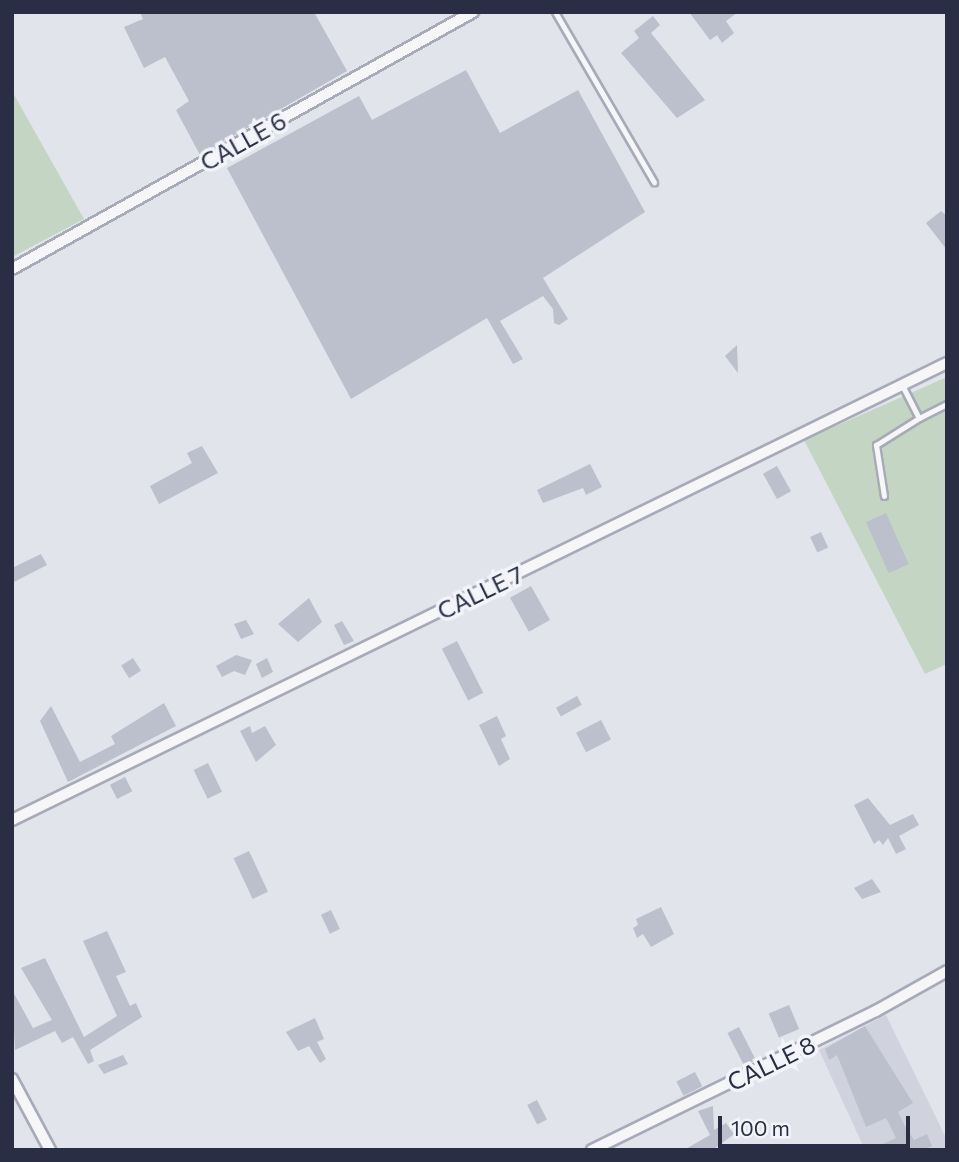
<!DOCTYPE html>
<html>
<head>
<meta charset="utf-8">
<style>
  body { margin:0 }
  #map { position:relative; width:959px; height:1162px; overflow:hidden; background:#e2e4ec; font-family:Commissioner,sans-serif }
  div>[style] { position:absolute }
  .built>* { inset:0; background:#d0d3de }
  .green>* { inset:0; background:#c4d6c3 }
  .building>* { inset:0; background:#bcbfcc; transform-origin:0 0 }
  .roads { filter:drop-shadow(2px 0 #a7aab7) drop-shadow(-2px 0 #a7aab7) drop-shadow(0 2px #a7aab7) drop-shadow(0 -2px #a7aab7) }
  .lane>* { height:5px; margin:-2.5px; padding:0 2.5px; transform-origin:2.5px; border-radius:2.5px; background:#f6f6f9 }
  .street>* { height:10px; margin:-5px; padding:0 5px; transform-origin:5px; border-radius:5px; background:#f6f6f9 }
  span { translate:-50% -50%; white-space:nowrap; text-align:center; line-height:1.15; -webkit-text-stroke:7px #f2f4f9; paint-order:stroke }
  .street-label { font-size:24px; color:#292e45 }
  .frame { position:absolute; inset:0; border:14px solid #292e45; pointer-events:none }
  .scale { position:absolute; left:718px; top:1116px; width:192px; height:32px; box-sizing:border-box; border:4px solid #292e45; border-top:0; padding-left:9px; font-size:21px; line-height:24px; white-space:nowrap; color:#292e45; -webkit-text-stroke:5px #f2f4f9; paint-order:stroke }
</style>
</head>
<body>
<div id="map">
  <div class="built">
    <i style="clip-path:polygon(886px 1015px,947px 1140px,947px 1150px,865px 1150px,819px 1050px)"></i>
  </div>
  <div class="green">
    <i style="clip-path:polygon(12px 91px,84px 219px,12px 257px)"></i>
    <i style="clip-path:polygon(947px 377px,947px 664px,925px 674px,804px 440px)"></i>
  </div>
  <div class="building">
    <i style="clip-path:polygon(140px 12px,314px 12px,347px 71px,200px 155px,176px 110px,189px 101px,165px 57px,144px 68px,124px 27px,143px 19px)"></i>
    <i style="clip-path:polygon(689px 12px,738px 12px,726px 21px,734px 33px,722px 43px,717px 35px,710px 40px)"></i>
    <i style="clip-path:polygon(653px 16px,660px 25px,651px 33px,705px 100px,677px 118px,621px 53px,639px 38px,634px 31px)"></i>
    <i style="clip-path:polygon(466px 70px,500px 133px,578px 90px,645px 212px,543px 278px,568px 319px,559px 325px,554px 323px,553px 309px,543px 296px,500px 321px,523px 359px,513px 364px,487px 318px,351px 399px,227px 168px,359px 96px,372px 120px)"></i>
    <i style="clip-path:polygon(941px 211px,947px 216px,947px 250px,926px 223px)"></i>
    <i style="clip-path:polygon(737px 345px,738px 373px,725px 356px)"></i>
    <i style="clip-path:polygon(202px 446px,218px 473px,159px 504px,150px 486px,192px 463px,187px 453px)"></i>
    <i style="clip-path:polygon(590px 464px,602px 487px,586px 495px,583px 488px,543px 503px,537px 490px)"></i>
    <i style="left:777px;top:466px;width:29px;height:16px;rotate:61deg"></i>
    <i style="left:886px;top:513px;width:56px;height:22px;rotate:66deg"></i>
    <i style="left:821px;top:532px;width:17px;height:12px;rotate:65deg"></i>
    <i style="clip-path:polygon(41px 554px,47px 565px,12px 583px,12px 568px)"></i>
    <i style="left:531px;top:586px;width:39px;height:24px;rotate:61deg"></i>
    <i style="clip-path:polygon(309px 598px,322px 622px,298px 642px,278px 624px)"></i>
    <i style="clip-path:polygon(246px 620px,254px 634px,241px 639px,234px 624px)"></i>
    <i style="clip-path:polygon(342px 621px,354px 641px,344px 645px,334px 625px)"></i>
    <i style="left:457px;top:641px;width:58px;height:17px;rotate:63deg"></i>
    <i style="clip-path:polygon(236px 655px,252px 660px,245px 675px,234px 671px,222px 677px,216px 666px)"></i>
    <i style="left:133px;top:658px;width:15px;height:14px;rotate:58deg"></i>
    <i style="clip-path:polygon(267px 658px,273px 672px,262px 678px,256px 664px)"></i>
    <i style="left:577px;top:696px;width:10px;height:24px;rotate:61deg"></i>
    <i style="clip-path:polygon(164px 703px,176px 726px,68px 782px,40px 721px,51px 706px,80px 762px,115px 744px,111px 736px)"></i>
    <i style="clip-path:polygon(497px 716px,506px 736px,501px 739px,510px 759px,499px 766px,479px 725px)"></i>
    <i style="left:601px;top:720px;width:22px;height:28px;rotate:63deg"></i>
    <i style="clip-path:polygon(250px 726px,252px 733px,265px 726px,276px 745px,256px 762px,240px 731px)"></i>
    <i style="left:208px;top:763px;width:32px;height:16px;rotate:64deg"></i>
    <i style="left:125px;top:777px;width:16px;height:17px;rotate:63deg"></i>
    <i style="clip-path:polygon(868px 798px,890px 825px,913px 814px,919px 825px,899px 836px,906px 849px,896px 854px,888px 838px,883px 845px,879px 840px,874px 844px,854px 805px)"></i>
    <i style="left:249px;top:851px;width:45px;height:17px;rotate:65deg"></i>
    <i style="clip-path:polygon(872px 879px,881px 892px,862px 899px,854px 888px)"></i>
    <i style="clip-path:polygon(661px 907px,674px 934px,651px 947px,643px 934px,637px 938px,633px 928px,638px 925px,636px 919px)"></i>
    <i style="left:331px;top:910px;width:21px;height:11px;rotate:65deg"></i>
    <i style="clip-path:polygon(107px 931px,126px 972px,116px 976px,130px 1006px,136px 1003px,142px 1017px,90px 1050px,94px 1061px,88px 1064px,73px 1037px,62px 1043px,55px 1031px,15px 1050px,12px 990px,33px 1028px,52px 1020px,21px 968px,45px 958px,84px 1037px,117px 1016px,83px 941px)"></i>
    <i style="left:789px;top:1005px;width:26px;height:22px;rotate:67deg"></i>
    <i style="clip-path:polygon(315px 1018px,324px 1039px,317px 1042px,326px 1059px,320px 1063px,309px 1046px,298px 1051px,286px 1032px)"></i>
    <i style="clip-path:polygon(865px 1026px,913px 1103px,898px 1112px,905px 1126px,914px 1140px,927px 1134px,932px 1146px,923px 1150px,870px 1150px,896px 1138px,886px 1118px,866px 1127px,837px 1055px,829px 1060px,825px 1049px)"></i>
    <i style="left:739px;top:1027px;width:37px;height:13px;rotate:63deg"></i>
    <i style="clip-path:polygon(123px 1055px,128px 1064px,104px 1074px,98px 1065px)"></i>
    <i style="left:695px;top:1072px;width:16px;height:21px;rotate:63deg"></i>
    <i style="left:537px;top:1100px;width:22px;height:11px;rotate:63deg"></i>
    <i style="clip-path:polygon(713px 1106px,714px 1130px,726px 1123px,734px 1134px,713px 1150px,684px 1150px,710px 1135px,698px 1111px)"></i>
  </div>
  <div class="roads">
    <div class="lane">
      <i style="left:555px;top:12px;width:197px;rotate:59.8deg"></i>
      <i style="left:902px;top:385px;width:37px;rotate:63deg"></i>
      <i style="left:919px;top:418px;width:31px;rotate:-27deg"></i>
      <i style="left:884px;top:496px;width:52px;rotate:-98.9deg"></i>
      <i style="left:876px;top:445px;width:51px;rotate:-32.1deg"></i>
    </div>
    <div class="street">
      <i style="left:12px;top:269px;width:528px;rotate:-29.14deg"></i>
      <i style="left:12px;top:820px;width:1041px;rotate:-26.05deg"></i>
      <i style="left:12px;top:1079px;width:81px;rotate:61.8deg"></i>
      <i style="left:592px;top:1150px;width:316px;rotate:-26.1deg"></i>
      <i style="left:876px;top:1011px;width:81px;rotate:-29.4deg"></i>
    </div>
  </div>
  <div class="street-label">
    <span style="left:243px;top:141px;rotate:-29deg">CALLE 6</span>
    <span style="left:480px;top:592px;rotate:-26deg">CALLE 7</span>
    <span style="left:771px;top:1063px;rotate:-26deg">CALLE 8</span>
  </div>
  <div class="frame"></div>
  <div class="scale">100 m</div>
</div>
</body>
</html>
